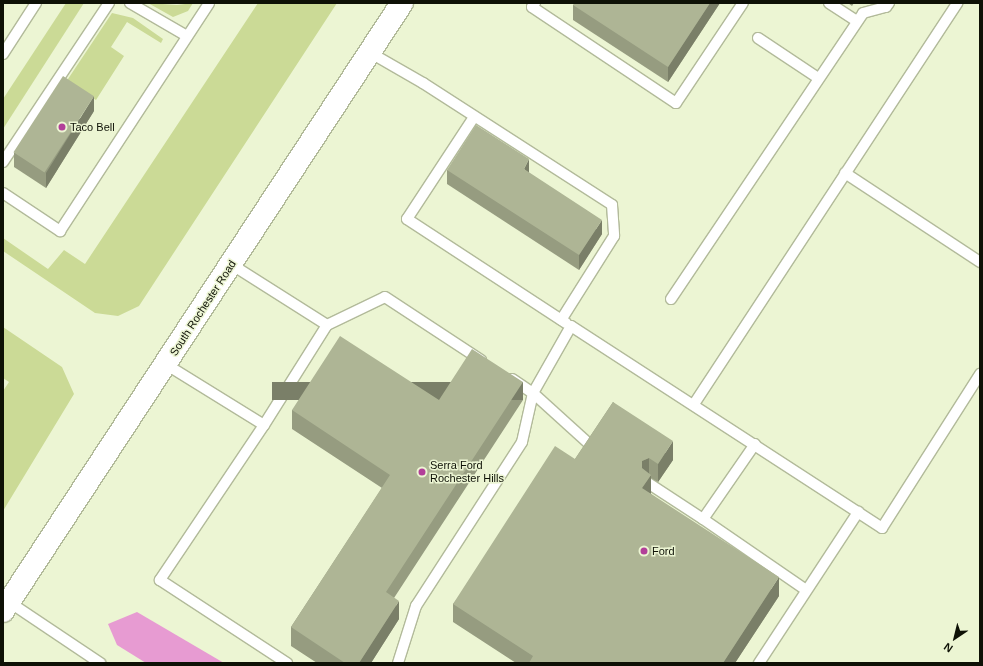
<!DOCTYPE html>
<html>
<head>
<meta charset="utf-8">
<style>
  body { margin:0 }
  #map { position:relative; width:983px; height:666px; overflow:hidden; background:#ecf5d3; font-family:Helvetica,sans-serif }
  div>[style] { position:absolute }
  .green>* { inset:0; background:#cbda96 }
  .water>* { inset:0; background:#e79bd2 }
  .roads { filter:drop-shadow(1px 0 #b2ba9a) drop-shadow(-1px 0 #b2ba9a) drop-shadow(0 1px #b2ba9a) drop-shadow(0 -1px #b2ba9a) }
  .service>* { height:10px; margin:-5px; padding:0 5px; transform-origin:5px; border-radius:5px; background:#fff }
  .primary>* { height:22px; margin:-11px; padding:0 11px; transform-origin:11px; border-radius:11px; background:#fff }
  .wall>* { inset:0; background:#969c80 }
  .shaded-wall>* { inset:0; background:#7a7f68; transform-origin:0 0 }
  .building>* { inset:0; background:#aeb595; transform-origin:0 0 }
  .dots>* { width:11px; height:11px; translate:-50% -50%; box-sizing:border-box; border:2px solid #ecf5d3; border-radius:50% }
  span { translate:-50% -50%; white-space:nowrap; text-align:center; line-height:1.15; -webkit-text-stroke:3px #ecf5d3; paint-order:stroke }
  .poi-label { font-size:11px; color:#0e1106 }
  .left { translate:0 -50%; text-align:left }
  .street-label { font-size:11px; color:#0e1106 }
  .frame { position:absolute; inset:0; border:4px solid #0e1106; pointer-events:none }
  .north { position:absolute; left:935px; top:618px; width:40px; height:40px; -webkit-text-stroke:3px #ecf5d3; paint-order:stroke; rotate:215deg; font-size:11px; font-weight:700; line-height:16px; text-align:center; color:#0e1106 }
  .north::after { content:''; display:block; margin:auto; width:14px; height:18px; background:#0e1106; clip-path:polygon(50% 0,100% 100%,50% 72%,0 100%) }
</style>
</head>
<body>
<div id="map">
  <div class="green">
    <i style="clip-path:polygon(66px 3px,84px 3px,3px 129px,3px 99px)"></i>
    <i style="clip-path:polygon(148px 3px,177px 5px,193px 3px,188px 11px,173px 17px)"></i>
    <i style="clip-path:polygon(258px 3px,337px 3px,139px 306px,118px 316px,95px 313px,3px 251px,3px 238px,48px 269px,64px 250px,85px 264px)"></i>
    <i style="clip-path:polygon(112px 13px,133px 18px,163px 39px,161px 43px,127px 22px,111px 47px,124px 56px,96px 100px,77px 88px,62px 88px)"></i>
    <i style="clip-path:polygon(3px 327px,62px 367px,74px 394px,3px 511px,3px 391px,9px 382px,3px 378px)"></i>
  </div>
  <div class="water">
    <i style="clip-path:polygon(137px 612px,224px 663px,146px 663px,117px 645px,108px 624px)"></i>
  </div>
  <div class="roads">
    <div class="service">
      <i style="left:130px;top:3px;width:66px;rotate:30.1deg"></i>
      <i style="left:535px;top:3px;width:5px;rotate:127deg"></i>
      <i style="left:532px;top:7px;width:173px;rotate:33.7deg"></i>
      <i style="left:676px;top:103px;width:120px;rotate:-56.2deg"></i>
      <i style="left:829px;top:3px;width:33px;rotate:33deg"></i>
      <i style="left:758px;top:38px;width:72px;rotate:33.7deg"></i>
      <i style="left:369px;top:52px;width:62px;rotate:29.9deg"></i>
      <i style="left:423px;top:83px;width:225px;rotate:32.8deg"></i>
      <i style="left:612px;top:205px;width:31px;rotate:86deg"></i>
      <i style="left:614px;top:236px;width:99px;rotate:122.2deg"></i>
      <i style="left:3px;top:54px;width:61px;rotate:-57.1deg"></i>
      <i style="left:474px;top:117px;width:122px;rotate:123.3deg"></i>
      <i style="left:407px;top:219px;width:190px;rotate:33.2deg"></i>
      <i style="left:3px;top:162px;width:191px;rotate:-56.3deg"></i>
      <i style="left:845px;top:173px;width:162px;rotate:33.4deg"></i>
      <i style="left:3px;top:193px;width:69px;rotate:33.7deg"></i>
      <i style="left:60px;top:231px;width:272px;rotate:-56.8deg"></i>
      <i style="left:671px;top:299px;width:344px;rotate:-56.1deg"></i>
      <i style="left:863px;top:13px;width:24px;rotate:-15deg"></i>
      <i style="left:886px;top:7px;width:5px;rotate:-53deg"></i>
      <i style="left:327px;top:325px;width:64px;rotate:-25.8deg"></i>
      <i style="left:385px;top:297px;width:115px;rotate:33.3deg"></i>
      <i style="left:167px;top:365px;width:114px;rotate:31.7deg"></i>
      <i style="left:264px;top:425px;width:118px;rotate:-57.8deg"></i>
      <i style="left:327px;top:325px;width:114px;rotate:-147.6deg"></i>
      <i style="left:512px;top:379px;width:25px;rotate:34deg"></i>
      <i style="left:533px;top:393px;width:73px;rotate:42.2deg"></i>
      <i style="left:694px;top:404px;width:480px;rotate:-56.7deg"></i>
      <i style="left:264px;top:425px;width:187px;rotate:123.9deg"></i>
      <i style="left:160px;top:580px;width:152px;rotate:33.2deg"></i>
      <i style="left:755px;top:444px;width:91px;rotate:124.7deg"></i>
      <i style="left:703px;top:519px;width:125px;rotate:34.6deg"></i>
      <i style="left:648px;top:483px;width:66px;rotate:33.2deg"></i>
      <i style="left:9px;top:602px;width:110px;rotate:33.8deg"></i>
      <i style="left:398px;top:663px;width:60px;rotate:-72.5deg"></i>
      <i style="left:416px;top:606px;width:195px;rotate:-57.1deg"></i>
      <i style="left:522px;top:442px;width:50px;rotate:-77.3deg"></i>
      <i style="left:533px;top:393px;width:77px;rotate:-60.4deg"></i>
      <i style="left:571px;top:326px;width:371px;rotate:33deg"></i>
      <i style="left:882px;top:528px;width:183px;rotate:-57.5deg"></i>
      <i style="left:759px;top:663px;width:181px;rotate:-56.7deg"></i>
    </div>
    <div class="primary">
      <i style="left:3px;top:611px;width:727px;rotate:-56.73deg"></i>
    </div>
  </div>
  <div class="wall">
    <i style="clip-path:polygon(720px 3px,668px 82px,573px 20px,573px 5px)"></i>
    <i style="clip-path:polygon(848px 3px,854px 3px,852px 6px)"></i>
    <i style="clip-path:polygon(94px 111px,46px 188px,14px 167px,14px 153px)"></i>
    <i style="clip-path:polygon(447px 170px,529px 173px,602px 234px,579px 270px,447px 184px)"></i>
    <i style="clip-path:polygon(439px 400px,523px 400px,394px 598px,399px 619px,371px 663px,317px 663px,291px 646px,291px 627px,382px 488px,292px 429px,292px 410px)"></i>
    <i style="clip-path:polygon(613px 402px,673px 460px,658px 482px,651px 478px,651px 494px,779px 596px,735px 663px,516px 663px,453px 622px,453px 604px,575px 459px)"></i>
  </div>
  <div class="shaded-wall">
    <i style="clip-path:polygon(710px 3px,720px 3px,668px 82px,668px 67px)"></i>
    <i style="clip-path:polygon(94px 96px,94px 111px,46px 188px,46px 173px)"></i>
    <i style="clip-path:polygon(529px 159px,529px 174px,524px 169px)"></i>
    <i style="clip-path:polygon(602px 220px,602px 234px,579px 270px,579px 255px)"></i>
    <i style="left:523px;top:382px;width:18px;height:251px;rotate:90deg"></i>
    <i style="clip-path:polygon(673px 441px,673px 460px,658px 482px,658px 464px)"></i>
    <i style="clip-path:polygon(649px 458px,649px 477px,642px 480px,642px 461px)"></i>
    <i style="clip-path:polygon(651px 475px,651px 493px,642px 507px,642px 488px)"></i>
    <i style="clip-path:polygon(779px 577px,779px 596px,735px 663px,723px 663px)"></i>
    <i style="clip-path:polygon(399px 601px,399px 619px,371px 663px,359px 663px)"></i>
  </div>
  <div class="building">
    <i style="clip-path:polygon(574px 3px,710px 3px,668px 67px,573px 5px)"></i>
    <i style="left:63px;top:76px;width:37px;height:91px;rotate:33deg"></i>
    <i style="clip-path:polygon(476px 125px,529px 159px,524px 169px,602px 220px,579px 255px,447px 170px)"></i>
    <i style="clip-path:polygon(340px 336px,439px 400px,472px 349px,523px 382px,386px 592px,399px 601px,359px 663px,345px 663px,291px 627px,390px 475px,292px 410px)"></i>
    <i style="clip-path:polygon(613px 402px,673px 441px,658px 464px,649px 458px,642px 461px,642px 468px,651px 475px,642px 488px,779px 577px,723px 663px,529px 663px,533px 656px,453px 604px,555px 446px,575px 459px)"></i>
  </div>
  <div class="dots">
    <i style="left:62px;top:127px;background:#b23f99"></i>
    <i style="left:422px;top:472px;background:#b23f99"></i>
    <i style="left:644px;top:551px;background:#b23f99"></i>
  </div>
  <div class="poi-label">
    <span class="left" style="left:70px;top:127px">Taco Bell</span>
    <span class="left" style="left:430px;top:472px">Serra Ford<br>Rochester Hills</span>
    <span class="left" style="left:652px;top:551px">Ford</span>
  </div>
  <div class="street-label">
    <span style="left:203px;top:308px;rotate:-57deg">South Rochester Road</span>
  </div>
  <div class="frame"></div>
  <div class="north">N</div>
</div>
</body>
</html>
